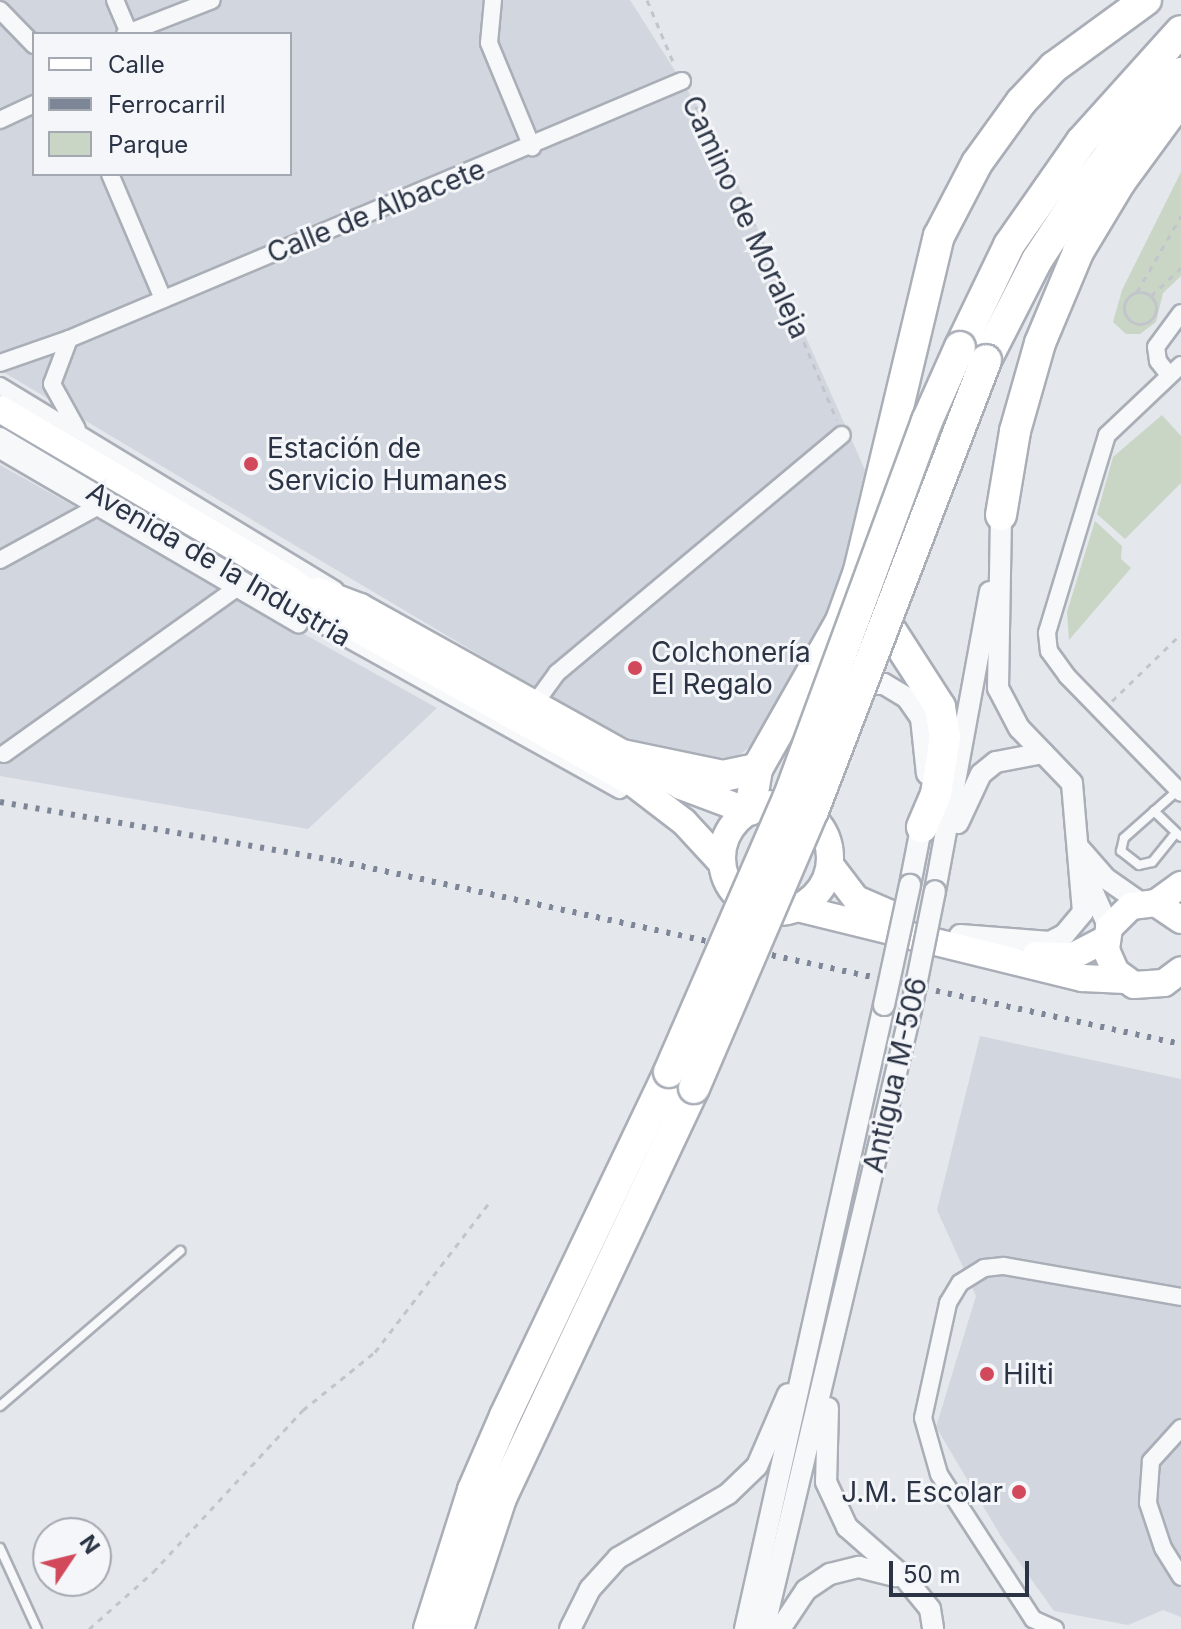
<!DOCTYPE html>
<html>
<head>
<meta charset="utf-8">
<style>
  body { margin:0 }
  #map { position:relative; width:1181px; height:1629px; overflow:hidden; background:#e4e7ec; font-family:Inter,sans-serif }
  div>[style] { position:absolute }
  .built>* { inset:0; background:#d2d6de }
  .green>* { inset:0; background:#c9d6c5 }
  .path>* { height:3px; margin-top:-1.5px; transform-origin:0; background:repeating-linear-gradient(90deg,#c2c5cb 0 6px,transparent 0 12px) }
  .path>.ring { margin:-1.5px; padding:0; box-sizing:content-box; background:none; border:3px solid #c2c5cb; border-radius:50% }
  .roads { filter:drop-shadow(2px 0 #a9aeb7) drop-shadow(-2px 0 #a9aeb7) drop-shadow(0 2px #a9aeb7) drop-shadow(0 -2px #a9aeb7) }
  .service>* { height:8px; margin:-4px; padding:0 4px; transform-origin:4px; border-radius:4px; background:#f7f8fa }
  .minor>* { height:16px; margin:-8px; padding:0 8px; transform-origin:8px; border-radius:8px; background:#f7f8fa }
  .tertiary>* { height:20px; margin:-10px; padding:0 10px; transform-origin:10px; border-radius:10px; background:#f7f8fa }
  .primary>* { height:26px; margin:-13px; padding:0 13px; transform-origin:13px; border-radius:13px; background:#fff }
  .primary>.ring { margin:-13px; padding:0; box-sizing:content-box; background:none; border:26px solid #fff; border-radius:50% }
  .motorway>* { height:30px; margin:-15px; padding:0 15px; transform-origin:15px; border-radius:15px; background:#fff }
  .rail>* { height:6px; margin-top:-3px; transform-origin:0; background:repeating-linear-gradient(90deg,#7d8696 0 4px,transparent 0 12px) }
  .bridges { filter:drop-shadow(2px 0 #a9aeb7) drop-shadow(-2px 0 #a9aeb7) drop-shadow(0 2px #a9aeb7) drop-shadow(0 -2px #a9aeb7) }
  .tertiary-bridge>* { height:20px; margin:-10px; padding:0 10px; transform-origin:10px; border-radius:10px; background:#f7f8fa }
  .motorway-bridge>* { height:30px; margin:-15px; padding:0 15px; transform-origin:15px; border-radius:15px; background:#fff }
  .dots>* { width:22px; height:22px; translate:-50% -50%; box-sizing:border-box; border:4px solid #f4f6f9; border-radius:50% }
  span { translate:-50% -50%; white-space:nowrap; text-align:center; line-height:1.15; -webkit-text-stroke:6px #f4f6f9; paint-order:stroke }
  .street-label { font-size:28px; color:#2b3445 }
  .poi-label { font-size:28px; color:#2b3445 }
  .left { translate:0 -50%; text-align:left }
  .right { translate:-100% -50%; text-align:right }
  .legend { position:absolute; left:32px; top:32px; width:260px; height:144px; box-sizing:border-box; background:#f4f6f9; border:2px solid #a4a8b1; margin:0; padding:10px 14px; list-style:none; font-size:24px; color:#2b3445 }
  .legend li { display:flex; align-items:center; gap:16px; height:40px }
  .legend b { width:40px; border:2px solid #a4a8b1 }
  .north { position:absolute; left:32px; top:1517px; width:80px; height:80px; box-sizing:border-box; background:#f4f6f9; border:2px solid #a4a8b1; border-radius:50%; rotate:55deg; font-size:22px; font-weight:700; line-height:32px; text-align:center; color:#2b3445 }
  .north::after { content:''; display:block; margin:auto; width:28px; height:36px; background:#d1495b; clip-path:polygon(50% 0,100% 100%,50% 72%,0 100%) }
  .scale { position:absolute; left:889px; top:1561px; width:140px; height:36px; box-sizing:border-box; border:4px solid #2b3445; border-top:0; padding-left:10px; font-size:24px; line-height:28px; white-space:nowrap; color:#2b3445; -webkit-text-stroke:6px #f4f6f9; paint-order:stroke }
</style>
</head>
<body>
<div id="map">
  <div class="built">
    <i style="clip-path:polygon(evenodd,0 0,630px 0,716px 135px,865px 470px,835px 598px,807px 671px,749px 747px,727px 766px,645px 746px,579px 714px,0 370px,0 0,34px 34px,290px 34px,290px 174px,34px 174px,34px 34px)"></i>
    <i style="clip-path:polygon(0 465px,437px 708px,308px 829px,0 776px)"></i>
    <i style="clip-path:polygon(980px 1036px,1181px 1079px,1181px 1617px,1163px 1610px,1128px 1625px,1054px 1611px,1002px 1538px,936px 1427px,976px 1296px,937px 1210px)"></i>
  </div>
  <div class="green">
    <i style="clip-path:polygon(1181px 172px,1181px 276px,1163px 293px,1156px 322px,1140px 334px,1126px 334px,1113px 322px,1122px 290px)"></i>
    <i style="clip-path:polygon(1162px 415px,1181px 436px,1181px 483px,1125px 539px,1097px 514px,1113px 457px)"></i>
    <i style="clip-path:polygon(1095px 521px,1122px 546px,1121px 559px,1131px 568px,1069px 640px,1067px 612px)"></i>
  </div>
  <div class="path">
    <i style="left:647px;top:0;width:69px;rotate:67.1deg"></i>
    <i style="left:690px;top:96px;width:115px;rotate:62.5deg"></i>
    <i style="left:743px;top:198px;width:241px;rotate:67.1deg"></i>
    <i style="left:1137px;top:292px;width:88px;rotate:-59.9deg"></i>
    <i class="ring" style="left:1124px;top:292px;width:29px;height:29px"></i>
    <i style="left:1151px;top:296px;width:41px;rotate:-43deg"></i>
    <i style="left:1112px;top:701px;width:96px;rotate:-44.2deg"></i>
    <i style="left:89px;top:1629px;width:86px;rotate:-41.7deg"></i>
    <i style="left:153px;top:1572px;width:221px;rotate:-47.2deg"></i>
    <i style="left:303px;top:1410px;width:92px;rotate:-38.9deg"></i>
    <i style="left:375px;top:1352px;width:186px;rotate:-52.6deg"></i>
  </div>
  <div class="roads">
    <div class="service">
      <i style="left:1154px;top:811px;width:37px;rotate:44deg"></i>
      <i style="left:1175px;top:834px;width:36px;rotate:129deg"></i>
      <i style="left:1152px;top:862px;width:13px;rotate:167deg"></i>
      <i style="left:1139px;top:865px;width:23px;rotate:-142deg"></i>
      <i style="left:1121px;top:851px;width:13px;rotate:-77deg"></i>
      <i style="left:1124px;top:838px;width:72px;rotate:-41.6deg"></i>
      <i style="left:0;top:1406px;width:238px;rotate:-40.7deg"></i>
      <i style="left:0;top:1548px;width:89px;rotate:65.4deg"></i>
    </div>
    <div class="minor">
      <i style="left:115px;top:0;width:34px;rotate:67deg"></i>
      <i style="left:493px;top:0;width:43px;rotate:95.3deg"></i>
      <i style="left:489px;top:43px;width:113px;rotate:67.5deg"></i>
      <i style="left:0;top:10px;width:49px;rotate:45.8deg"></i>
      <i style="left:125px;top:34px;width:93px;rotate:-21.3deg"></i>
      <i style="left:0;top:120px;width:38px;rotate:-25deg"></i>
      <i style="left:110px;top:174px;width:136px;rotate:67deg"></i>
      <i style="left:69px;top:339px;width:665px;rotate:-22.83deg"></i>
      <i style="left:0;top:363px;width:73px;rotate:-19.2deg"></i>
      <i style="left:69px;top:339px;width:48px;rotate:110.7deg"></i>
      <i style="left:52px;top:384px;width:51px;rotate:60.9deg"></i>
      <i style="left:1181px;top:365px;width:102px;rotate:136.6deg"></i>
      <i style="left:1107px;top:435px;width:207px;rotate:106.9deg"></i>
      <i style="left:1047px;top:633px;width:18px;rotate:84deg"></i>
      <i style="left:1049px;top:651px;width:31px;rotate:54deg"></i>
      <i style="left:1067px;top:676px;width:163px;rotate:45.7deg"></i>
      <i style="left:1169px;top:375px;width:18px;rotate:-128deg"></i>
      <i style="left:1158px;top:361px;width:14px;rotate:-98deg"></i>
      <i style="left:1156px;top:347px;width:42px;rotate:-53.7deg"></i>
      <i style="left:0;top:386px;width:392px;rotate:31.3deg"></i>
      <i style="left:0;top:436px;width:284px;rotate:30.7deg"></i>
      <i style="left:244px;top:581px;width:430px;rotate:29.1deg"></i>
      <i style="left:0;top:450px;width:346px;rotate:30.3deg"></i>
      <i style="left:0;top:560px;width:111px;rotate:-28.7deg"></i>
      <i style="left:533px;top:706px;width:41px;rotate:-54deg"></i>
      <i style="left:557px;top:673px;width:371px;rotate:-39.9deg"></i>
      <i style="left:4px;top:754px;width:284px;rotate:-35.5deg"></i>
      <i style="left:1181px;top:1428px;width:45px;rotate:132.3deg"></i>
      <i style="left:1151px;top:1461px;width:42px;rotate:94.1deg"></i>
      <i style="left:1148px;top:1503px;width:47px;rotate:71.6deg"></i>
      <i style="left:1163px;top:1548px;width:34px;rotate:58deg"></i>
      <i style="left:1055px;top:1629px;width:24px;rotate:-156deg"></i>
      <i style="left:1033px;top:1619px;width:173px;rotate:-123deg"></i>
      <i style="left:939px;top:1474px;width:58px;rotate:-105.9deg"></i>
      <i style="left:923px;top:1418px;width:118px;rotate:-77.7deg"></i>
      <i style="left:948px;top:1303px;width:23px;rotate:-59deg"></i>
      <i style="left:960px;top:1283px;width:28px;rotate:-32deg"></i>
      <i style="left:984px;top:1268px;width:20px;rotate:-6deg"></i>
      <i style="left:1004px;top:1266px;width:180px;rotate:9.9deg"></i>
    </div>
    <div class="tertiary">
      <i style="left:852px;top:684px;width:32px"></i>
      <i style="left:884px;top:684px;width:27px;rotate:31deg"></i>
      <i style="left:907px;top:698px;width:24px;rotate:55deg"></i>
      <i style="left:921px;top:718px;width:56px;rotate:83.9deg"></i>
      <i style="left:958px;top:823px;width:54px;rotate:-64.9deg"></i>
      <i style="left:981px;top:774px;width:19px;rotate:-39deg"></i>
      <i style="left:996px;top:762px;width:48px;rotate:-10.8deg"></i>
      <i style="left:1080px;top:849px;width:38px;rotate:49deg"></i>
      <i style="left:1105px;top:878px;width:44px;rotate:34.8deg"></i>
      <i style="left:1085px;top:874px;width:59px;rotate:66deg"></i>
      <i style="left:910px;top:885px;width:68px;rotate:-79deg"></i>
      <i style="left:935px;top:891px;width:304px;rotate:-79.6deg"></i>
      <i style="left:960px;top:935px;width:90px;rotate:4.4deg"></i>
      <i style="left:1050px;top:942px;width:16px;rotate:-27deg"></i>
      <i style="left:1064px;top:935px;width:30px;rotate:-50deg"></i>
      <i style="left:1083px;top:912px;width:129px;rotate:-94.9deg"></i>
      <i style="left:1072px;top:783px;width:76px;rotate:-133.9deg"></i>
      <i style="left:1019px;top:728px;width:45px;rotate:-117.7deg"></i>
      <i style="left:998px;top:688px;width:173px;rotate:-89deg"></i>
      <i style="left:828px;top:1408px;width:74px;rotate:91.5deg"></i>
      <i style="left:826px;top:1482px;width:50px;rotate:65deg"></i>
      <i style="left:847px;top:1527px;width:76px;rotate:41.3deg"></i>
      <i style="left:904px;top:1577px;width:41px;rotate:50.9deg"></i>
      <i style="left:930px;top:1609px;width:20px;rotate:81deg"></i>
      <i style="left:570px;top:1629px;width:45px;rotate:-63.4deg"></i>
      <i style="left:590px;top:1589px;width:42px;rotate:-47.9deg"></i>
      <i style="left:618px;top:1558px;width:127px;rotate:-30.2deg"></i>
      <i style="left:728px;top:1494px;width:40px;rotate:-44deg"></i>
      <i style="left:757px;top:1466px;width:78px;rotate:-66.7deg"></i>
      <i style="left:745px;top:1629px;width:639px;rotate:-77.44deg"></i>
      <i style="left:764px;top:1629px;width:636px;rotate:-76.64deg"></i>
      <i style="left:780px;top:1629px;width:47px;rotate:-56.3deg"></i>
      <i style="left:806px;top:1590px;width:29px;rotate:-34deg"></i>
      <i style="left:830px;top:1574px;width:30px;rotate:-14deg"></i>
      <i style="left:859px;top:1567px;width:38px;rotate:14deg"></i>
    </div>
    <div class="primary">
      <i style="left:0;top:409px;width:337px;rotate:30.5deg"></i>
      <i style="left:290px;top:580px;width:77px;rotate:36.6deg"></i>
      <i style="left:352px;top:626px;width:322px;rotate:29.2deg"></i>
      <i style="left:633px;top:783px;width:64px;rotate:37.4deg"></i>
      <i style="left:684px;top:822px;width:56px;rotate:47.2deg"></i>
      <i style="left:318px;top:591px;width:45px;rotate:20.9deg"></i>
      <i style="left:360px;top:607px;width:368px;rotate:29.1deg"></i>
      <i style="left:681px;top:786px;width:72px;rotate:20.5deg"></i>
      <i class="ring" style="left:722px;top:804px;width:82px;height:82px"></i>
      <i style="left:830px;top:865px;width:43px;rotate:52.6deg"></i>
      <i style="left:856px;top:899px;width:46px;rotate:23.2deg"></i>
      <i style="left:1156px;top:903px;width:31px;rotate:-36deg"></i>
      <i style="left:797px;top:908px;width:294px;rotate:13.8deg"></i>
      <i style="left:1083px;top:978px;width:42px;rotate:2.7deg"></i>
      <i style="left:1181px;top:920px;width:30px;rotate:-146deg"></i>
      <i style="left:1156px;top:903px;width:25px;rotate:173deg"></i>
      <i style="left:1131px;top:906px;width:31px;rotate:135deg"></i>
      <i style="left:1109px;top:928px;width:22px;rotate:98deg"></i>
      <i style="left:1106px;top:950px;width:24px;rotate:66deg"></i>
      <i style="left:1116px;top:972px;width:22px;rotate:36deg"></i>
      <i style="left:1134px;top:985px;width:30px;rotate:-4deg"></i>
      <i style="left:1164px;top:983px;width:21px;rotate:-37deg"></i>
      <i style="left:1036px;top:955px;width:37px;rotate:2deg"></i>
      <i style="left:1073px;top:956px;width:37px;rotate:-27deg"></i>
    </div>
    <div class="motorway">
      <i style="left:960px;top:347px;width:113px;rotate:-64.3deg"></i>
      <i style="left:1009px;top:245px;width:126px;rotate:-55deg"></i>
      <i style="left:1081px;top:142px;width:149px;rotate:-48deg"></i>
      <i style="left:986px;top:360px;width:112px;rotate:-63deg"></i>
      <i style="left:1037px;top:260px;width:84px;rotate:-56.7deg"></i>
      <i style="left:1083px;top:190px;width:80px;rotate:-53.1deg"></i>
      <i style="left:1131px;top:126px;width:73px;rotate:-46.7deg"></i>
      <i style="left:1001px;top:515px;width:85px;rotate:-80.5deg"></i>
      <i style="left:1015px;top:431px;width:91px;rotate:-74.1deg"></i>
      <i style="left:1040px;top:343px;width:99px;rotate:-67.3deg"></i>
      <i style="left:1078px;top:252px;width:82px;rotate:-59deg"></i>
      <i style="left:1120px;top:182px;width:103px;rotate:-53.7deg"></i>
      <i style="left:875px;top:606px;width:120px;rotate:57.2deg"></i>
      <i style="left:940px;top:707px;width:30px;rotate:81deg"></i>
      <i style="left:945px;top:737px;width:58px;rotate:99deg"></i>
      <i style="left:936px;top:794px;width:36px;rotate:113deg"></i>
      <i style="left:622px;top:755px;width:103px;rotate:11.7deg"></i>
      <i style="left:723px;top:776px;width:35px;rotate:-12deg"></i>
      <i style="left:750px;top:810px;width:42px;rotate:-80.3deg"></i>
      <i style="left:757px;top:769px;width:170px;rotate:-60.4deg"></i>
      <i style="left:841px;top:621px;width:53px;rotate:-70.2deg"></i>
      <i style="left:859px;top:571px;width:344px;rotate:-76.6deg"></i>
      <i style="left:939px;top:236px;width:82px;rotate:-62.5deg"></i>
      <i style="left:977px;top:163px;width:75px;rotate:-54.2deg"></i>
      <i style="left:1021px;top:102px;width:48px;rotate:-46.7deg"></i>
      <i style="left:1054px;top:67px;width:114px;rotate:-36.1deg"></i>
      <i style="left:429px;top:1629px;width:146px;rotate:-72.4deg"></i>
      <i style="left:473px;top:1490px;width:81px;rotate:-66.6deg"></i>
      <i style="left:505px;top:1416px;width:381px;rotate:-64.5deg"></i>
      <i style="left:458px;top:1629px;width:138px;rotate:-71.8deg"></i>
      <i style="left:501px;top:1498px;width:453px;rotate:-64.8deg"></i>
    </div>
  </div>
  <div class="rail">
    <i style="left:0;top:802px;width:343px;rotate:9.9deg"></i>
    <i style="left:338px;top:861px;width:863px;rotate:12.25deg"></i>
  </div>
  <div class="bridges">
    <div class="tertiary-bridge">
      <i style="left:884px;top:1005px;width:123px;rotate:-77.8deg"></i>
      <i style="left:911px;top:1010px;width:121px;rotate:-78.6deg"></i>
    </div>
    <div class="motorway-bridge">
      <i style="left:669px;top:1072px;width:301px;rotate:-66.5deg"></i>
      <i style="left:789px;top:796px;width:400px;rotate:-69.8deg"></i>
      <i style="left:927px;top:421px;width:81px;rotate:-66deg"></i>
      <i style="left:694px;top:1088px;width:301px;rotate:-66.8deg"></i>
      <i style="left:813px;top:811px;width:483px;rotate:-69deg"></i>
    </div>
  </div>
  <div class="dots">
    <i style="left:251px;top:464px;background:#d1495b"></i>
    <i style="left:635px;top:668px;background:#d1495b"></i>
    <i style="left:987px;top:1374px;background:#d1495b"></i>
    <i style="left:1019px;top:1492px;background:#d1495b"></i>
  </div>
  <div class="street-label">
    <span style="left:376px;top:211px;rotate:-22deg">Calle de Albacete</span>
    <span style="left:746px;top:217px;rotate:65deg">Camino de Moraleja</span>
    <span style="left:219px;top:564px;rotate:30deg">Avenida de la Industria</span>
    <span style="left:895px;top:1075px;rotate:-77deg">Antigua M-506</span>
  </div>
  <div class="poi-label">
    <span class="left" style="left:267px;top:464px">Estación de<br>Servicio Humanes</span>
    <span class="left" style="left:651px;top:668px">Colchonería<br>El Regalo</span>
    <span class="left" style="left:1003px;top:1374px">Hilti</span>
    <span class="right" style="left:1003px;top:1492px">J.M. Escolar</span>
  </div>
  <ul class="legend">
  <li><b style="height:10px;background:#fff"></b>Calle</li>
  <li><b style="height:10px;background:#7d8696"></b>Ferrocarril</li>
  <li><b style="height:22px;background:#c9d6c5"></b>Parque</li>
  </ul>
  <div class="north">N</div>
  <div class="scale">50 m</div>
</div>
</body>
</html>
